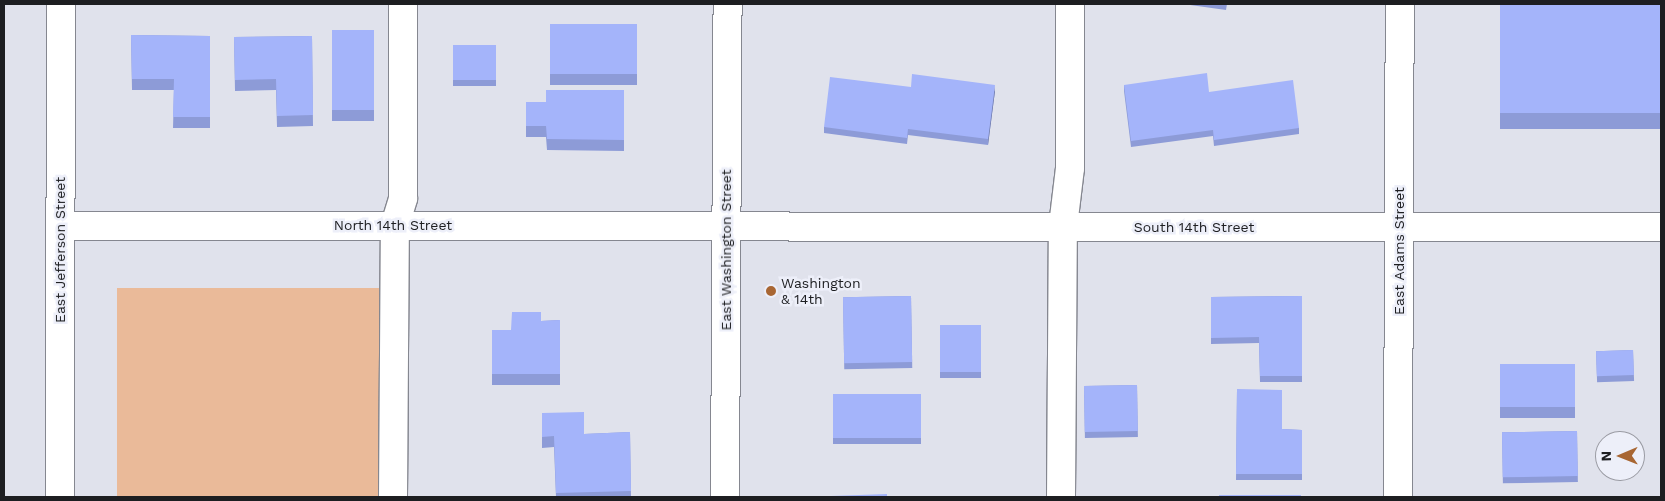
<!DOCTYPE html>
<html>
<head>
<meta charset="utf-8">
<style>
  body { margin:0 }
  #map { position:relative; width:1665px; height:501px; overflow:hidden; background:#e0e2ec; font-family:"Work Sans",sans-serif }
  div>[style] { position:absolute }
  .green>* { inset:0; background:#eaba99; transform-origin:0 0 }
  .roads { filter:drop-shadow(1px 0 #858790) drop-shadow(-1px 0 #858790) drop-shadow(0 1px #858790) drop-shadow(0 -1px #858790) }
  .minor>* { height:28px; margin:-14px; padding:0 14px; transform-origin:14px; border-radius:14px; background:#fff }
  .wall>* { inset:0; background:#8d9bd7; transform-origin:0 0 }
  .shaded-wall>* { inset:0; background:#737eaf }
  .building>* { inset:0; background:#a4b4fa; transform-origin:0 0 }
  .dots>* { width:14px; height:14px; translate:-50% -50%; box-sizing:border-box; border:2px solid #edeff9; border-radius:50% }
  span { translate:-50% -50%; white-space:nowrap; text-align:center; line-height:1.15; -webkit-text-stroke:5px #edeff9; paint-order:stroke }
  .street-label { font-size:14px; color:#1d1e21 }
  .poi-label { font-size:14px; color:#1d1e21 }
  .left { translate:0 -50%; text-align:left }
  .frame { position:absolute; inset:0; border:5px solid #1d1e21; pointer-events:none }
  .north { position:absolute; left:1595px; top:431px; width:50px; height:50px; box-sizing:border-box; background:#edeff9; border:1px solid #9a9ba3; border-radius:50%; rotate:269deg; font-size:14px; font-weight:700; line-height:20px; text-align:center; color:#1d1e21 }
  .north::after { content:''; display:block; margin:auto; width:18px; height:22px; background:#a86633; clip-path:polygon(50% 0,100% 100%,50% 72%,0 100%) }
</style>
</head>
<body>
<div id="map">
  <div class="green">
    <i style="left:117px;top:288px;width:269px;height:209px"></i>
  </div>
  <div class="roads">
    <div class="minor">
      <i style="left:60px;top:226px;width:1601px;rotate:0.04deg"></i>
      <i style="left:60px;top:497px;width:493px;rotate:-89.9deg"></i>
      <i style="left:393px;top:497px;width:272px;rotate:-89.6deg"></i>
      <i style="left:395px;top:225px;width:28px;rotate:-73deg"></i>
      <i style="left:403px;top:198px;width:194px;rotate:-90deg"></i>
      <i style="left:725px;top:497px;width:493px;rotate:-89.7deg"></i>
      <i style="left:1061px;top:497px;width:271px;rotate:-89.6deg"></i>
      <i style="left:1063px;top:226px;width:58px;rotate:-83.1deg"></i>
      <i style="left:1070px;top:168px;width:164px;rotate:-90deg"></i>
      <i style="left:1398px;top:497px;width:493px;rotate:-89.8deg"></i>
    </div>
  </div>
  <div class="wall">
    <i style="clip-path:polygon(1183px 4px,1227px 4px,1226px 10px)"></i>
    <i style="left:1500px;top:4px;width:161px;height:125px"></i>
    <i style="left:550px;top:24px;width:87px;height:61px"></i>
    <i style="left:332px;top:30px;width:42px;height:91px"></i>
    <i style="clip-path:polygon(131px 35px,210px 36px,210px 128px,173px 128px,174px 90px,132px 90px)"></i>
    <i style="clip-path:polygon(312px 36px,313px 126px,277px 127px,276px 90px,235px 91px,234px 37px)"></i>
    <i style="left:453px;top:45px;width:43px;height:41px"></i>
    <i style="clip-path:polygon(1124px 85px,1209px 92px,1299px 128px,1299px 134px,1214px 146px,1213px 136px,1131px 147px,1124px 91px)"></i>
    <i style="clip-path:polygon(911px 87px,995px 91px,988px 145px,908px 135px,907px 144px,824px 133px,824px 127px)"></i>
    <i style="clip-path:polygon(624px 90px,624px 151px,547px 150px,546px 137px,526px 137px,526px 102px,546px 102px)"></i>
    <i style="left:911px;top:296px;width:72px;height:68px;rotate:89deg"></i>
    <i style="clip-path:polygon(1302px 296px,1302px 382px,1260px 382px,1259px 343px,1211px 344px,1211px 297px)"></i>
    <i style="clip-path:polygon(560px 320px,560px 385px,492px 385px,492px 330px,511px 330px,541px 321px)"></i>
    <i style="left:940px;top:325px;width:41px;height:53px"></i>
    <i style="left:1633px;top:350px;width:31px;height:37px;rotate:88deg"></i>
    <i style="left:1500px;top:364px;width:75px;height:54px"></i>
    <i style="left:1137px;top:385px;width:52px;height:53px;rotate:89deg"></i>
    <i style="clip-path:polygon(1237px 389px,1282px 429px,1302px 430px,1302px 480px,1236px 480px)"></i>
    <i style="left:833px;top:394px;width:88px;height:50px"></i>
    <i style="clip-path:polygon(542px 413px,584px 434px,630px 432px,631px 497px,556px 497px,554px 447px,542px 448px)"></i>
    <i style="left:1577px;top:431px;width:51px;height:75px;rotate:89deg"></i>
  </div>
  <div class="shaded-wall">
    <i style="clip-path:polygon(995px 85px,995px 91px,988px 145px,988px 139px)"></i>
  </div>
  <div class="building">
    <i style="left:1500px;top:4px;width:161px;height:109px"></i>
    <i style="left:550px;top:24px;width:87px;height:50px"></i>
    <i style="left:332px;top:30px;width:42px;height:80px"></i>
    <i style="clip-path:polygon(131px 35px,210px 36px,210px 117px,173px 117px,174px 79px,132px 79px)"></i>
    <i style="clip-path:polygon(312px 36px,313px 115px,277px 116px,276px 79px,235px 80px,234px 37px)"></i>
    <i style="left:453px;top:45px;width:43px;height:35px"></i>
    <i style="clip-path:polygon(1207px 73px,1209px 92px,1293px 80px,1299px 128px,1214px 140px,1213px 130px,1131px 141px,1124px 85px)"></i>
    <i style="clip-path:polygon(912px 74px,995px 85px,988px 139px,908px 129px,907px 138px,824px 127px,830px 77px,911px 87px)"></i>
    <i style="clip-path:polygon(546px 90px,624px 90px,624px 140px,547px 139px,546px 126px,526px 126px,526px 102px,546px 102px)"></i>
    <i style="left:911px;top:296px;width:66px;height:68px;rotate:89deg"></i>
    <i style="clip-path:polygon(1302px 296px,1302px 376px,1260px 376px,1259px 337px,1211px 338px,1211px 297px)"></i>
    <i style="clip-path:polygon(512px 312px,541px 312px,541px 321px,560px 320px,560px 374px,492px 374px,492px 330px,511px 330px)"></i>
    <i style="left:940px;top:325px;width:41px;height:47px"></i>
    <i style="left:1633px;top:350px;width:25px;height:37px;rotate:88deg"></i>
    <i style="left:1500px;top:364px;width:75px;height:43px"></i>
    <i style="left:1137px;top:385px;width:46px;height:53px;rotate:89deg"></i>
    <i style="clip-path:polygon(1237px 389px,1282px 390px,1282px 429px,1302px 430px,1302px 474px,1236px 474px)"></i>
    <i style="left:833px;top:394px;width:88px;height:44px"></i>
    <i style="clip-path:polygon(584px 412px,584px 434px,630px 432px,631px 491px,556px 493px,554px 436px,542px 437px,542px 413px)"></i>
    <i style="left:1577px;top:431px;width:45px;height:75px;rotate:89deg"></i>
    <i style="clip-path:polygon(887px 494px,887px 497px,831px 497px,831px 496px)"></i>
    <i style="left:1219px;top:495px;width:82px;height:2px"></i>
  </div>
  <div class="dots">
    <i style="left:771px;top:291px;background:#a86633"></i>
  </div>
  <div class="street-label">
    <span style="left:393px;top:225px">North 14th Street</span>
    <span style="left:1194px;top:227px">South 14th Street</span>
    <span style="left:60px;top:250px;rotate:-90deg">East Jefferson Street</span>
    <span style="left:726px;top:250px;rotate:-90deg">East Washington Street</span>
    <span style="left:1399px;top:251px;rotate:-90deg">East Adams Street</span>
  </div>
  <div class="poi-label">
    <span class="left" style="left:781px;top:291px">Washington<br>&amp; 14th</span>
  </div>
  <div class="frame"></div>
  <div class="north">N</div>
</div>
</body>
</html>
